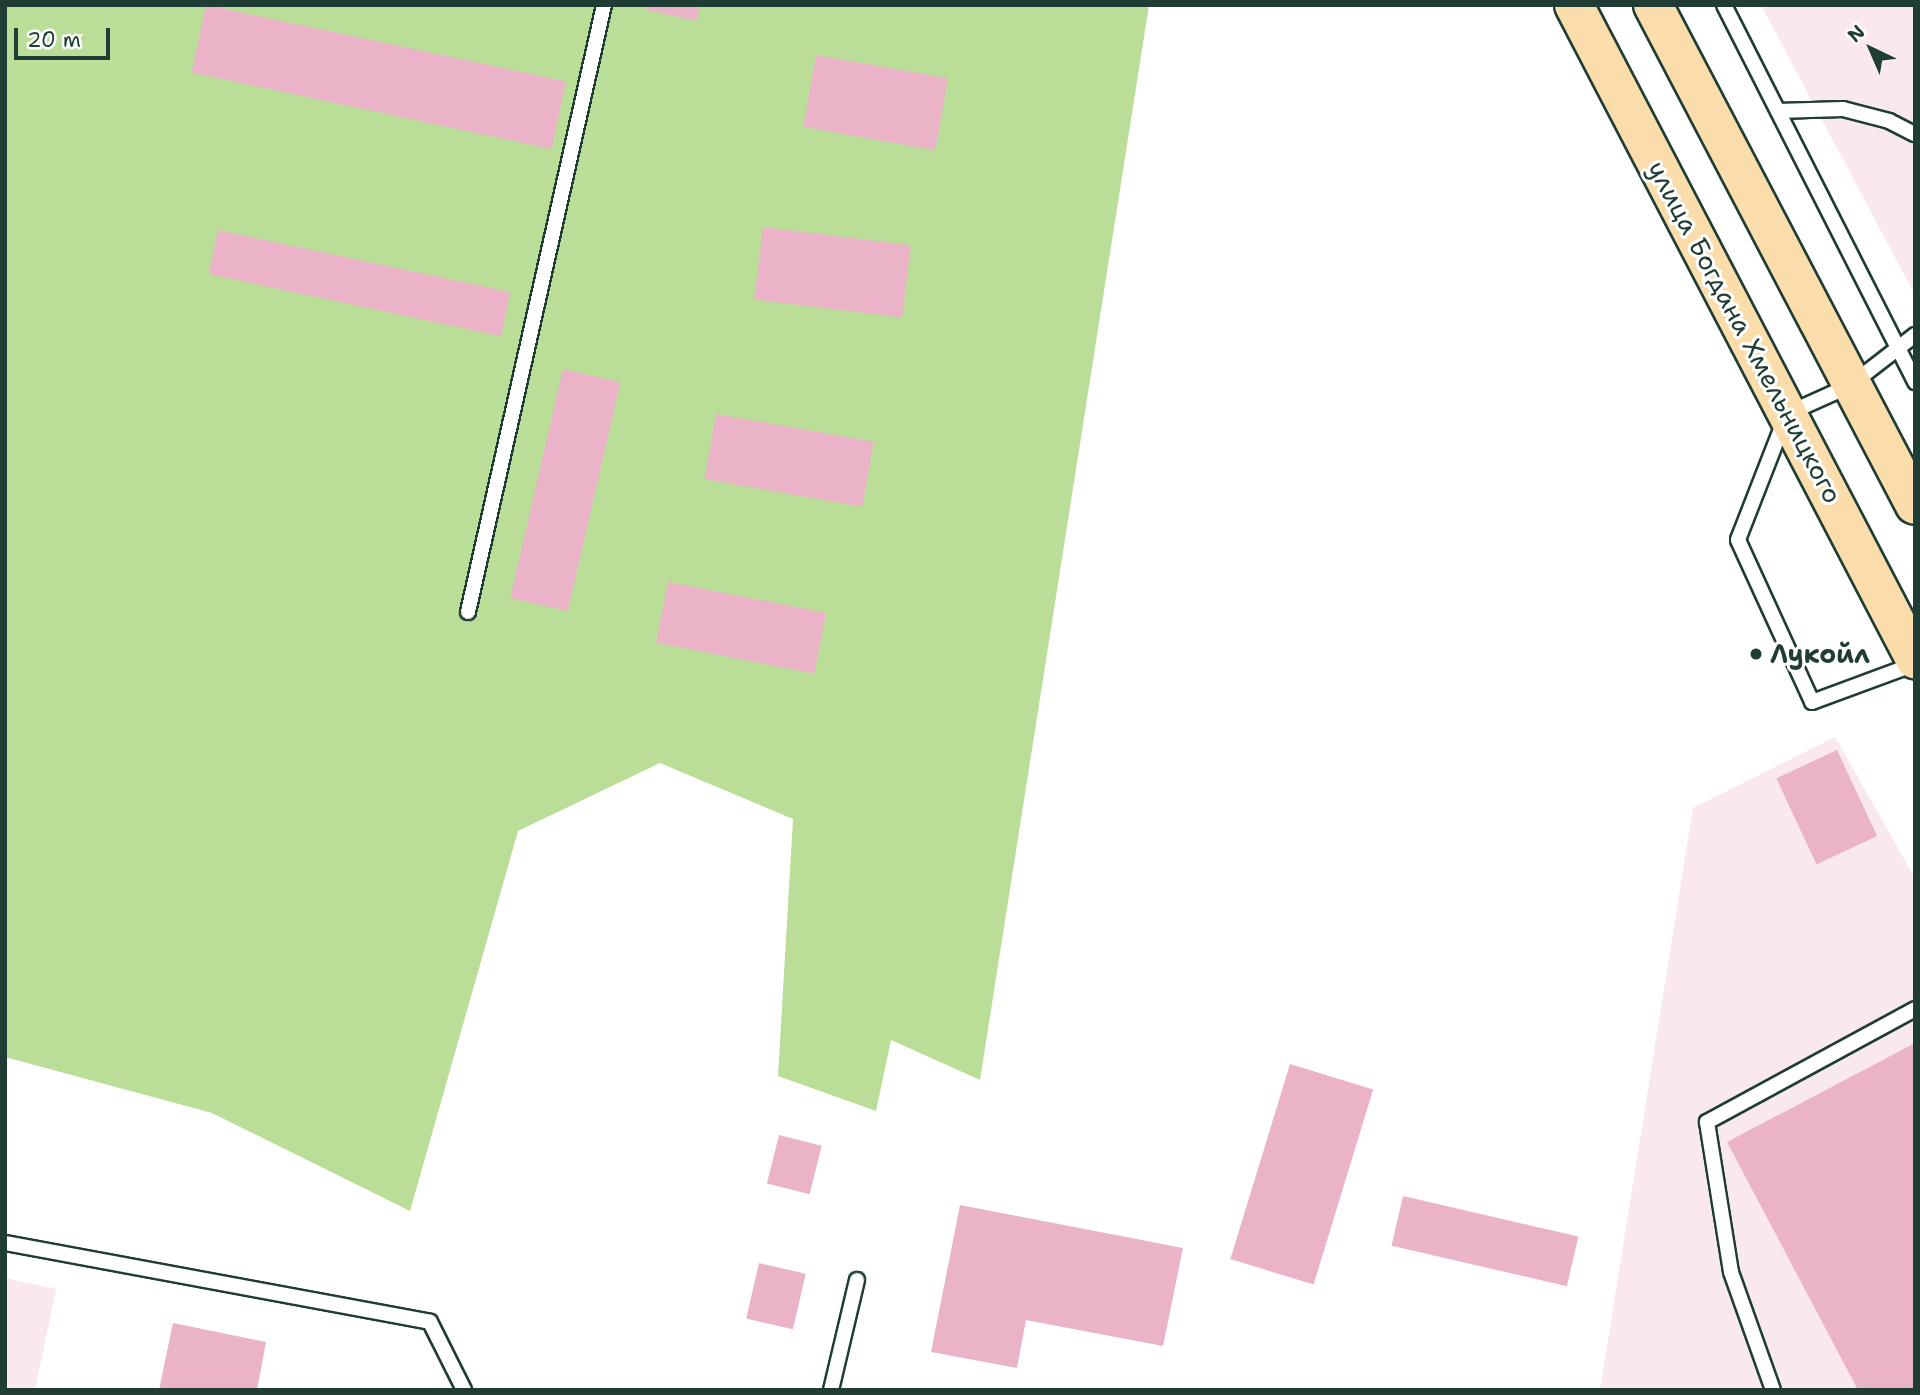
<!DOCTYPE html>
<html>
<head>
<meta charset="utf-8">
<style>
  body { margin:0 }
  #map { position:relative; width:1920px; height:1395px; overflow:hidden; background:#fff; font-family:"Shantell Sans",sans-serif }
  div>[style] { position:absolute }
  .built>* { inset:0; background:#f9e8ee }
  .green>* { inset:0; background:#bade98 }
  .building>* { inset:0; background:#ebb3c8; transform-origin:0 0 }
  .roads { filter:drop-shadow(2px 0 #1f3d34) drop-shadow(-2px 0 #1f3d34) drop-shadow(0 2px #1f3d34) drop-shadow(0 -2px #1f3d34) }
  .service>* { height:14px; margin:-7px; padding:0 7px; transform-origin:7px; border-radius:7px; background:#fff }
  .trunk>* { height:38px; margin:-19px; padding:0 19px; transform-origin:19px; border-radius:19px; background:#faddab }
  .dots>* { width:19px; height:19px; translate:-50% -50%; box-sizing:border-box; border:4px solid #fff; border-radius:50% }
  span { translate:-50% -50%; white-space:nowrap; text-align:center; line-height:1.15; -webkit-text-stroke:6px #fff; paint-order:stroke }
  .street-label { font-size:26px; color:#1f3d34 }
  .poi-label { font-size:26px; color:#1f3d34; font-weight:700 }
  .left { translate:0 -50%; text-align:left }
  .frame { position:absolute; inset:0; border:7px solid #1f3d34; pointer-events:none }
  .north { position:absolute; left:1836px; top:14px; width:70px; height:70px; -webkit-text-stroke:5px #fff; paint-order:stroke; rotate:316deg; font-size:19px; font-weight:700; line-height:28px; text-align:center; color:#1f3d34 }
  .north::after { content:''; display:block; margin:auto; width:24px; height:32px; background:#1f3d34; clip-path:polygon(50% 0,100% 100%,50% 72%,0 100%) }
  .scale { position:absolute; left:14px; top:28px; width:96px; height:32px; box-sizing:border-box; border:4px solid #1f3d34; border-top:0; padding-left:9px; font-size:21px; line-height:24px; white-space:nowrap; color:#1f3d34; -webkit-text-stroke:5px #fff; paint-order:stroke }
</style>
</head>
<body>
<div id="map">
  <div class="built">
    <i style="clip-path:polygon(1761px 5px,1915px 5px,1915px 295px)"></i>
    <i style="clip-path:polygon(1835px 737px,1915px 878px,1915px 1390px,1600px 1390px,1693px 808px)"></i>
    <i style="clip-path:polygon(5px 1278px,56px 1289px,35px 1390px,5px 1390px)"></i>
  </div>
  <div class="green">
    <i style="clip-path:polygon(5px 5px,1149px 5px,980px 1080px,891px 1040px,876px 1111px,778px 1076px,793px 819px,660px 763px,518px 831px,410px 1211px,212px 1113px,5px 1057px)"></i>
  </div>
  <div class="building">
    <i style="left:206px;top:5px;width:368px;height:69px;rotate:12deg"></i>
    <i style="clip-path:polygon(648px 5px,700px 5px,697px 21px,647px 10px)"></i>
    <i style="left:816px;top:55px;width:134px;height:73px;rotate:10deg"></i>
    <i style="left:763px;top:227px;width:149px;height:73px;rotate:7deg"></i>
    <i style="left:218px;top:230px;width:299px;height:45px;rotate:12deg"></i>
    <i style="left:563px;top:369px;width:59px;height:235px;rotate:13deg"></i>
    <i style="left:716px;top:414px;width:160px;height:66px;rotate:10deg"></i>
    <i style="left:668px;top:582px;width:161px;height:62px;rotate:11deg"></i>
    <i style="left:1837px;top:750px;width:95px;height:67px;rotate:65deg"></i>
    <i style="clip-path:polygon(1915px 1043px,1915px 1390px,1858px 1390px,1727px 1142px)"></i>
    <i style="left:1290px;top:1064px;width:87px;height:204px;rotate:17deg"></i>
    <i style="left:779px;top:1135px;width:44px;height:50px;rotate:14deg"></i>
    <i style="left:1403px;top:1196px;width:180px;height:51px;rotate:13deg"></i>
    <i style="clip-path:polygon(960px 1205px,1183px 1248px,1163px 1346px,1026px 1320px,1017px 1368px,931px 1352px)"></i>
    <i style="left:759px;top:1263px;width:48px;height:57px;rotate:13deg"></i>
    <i style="clip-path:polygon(173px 1323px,266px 1342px,257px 1390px,159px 1390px)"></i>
  </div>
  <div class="roads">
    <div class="service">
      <i style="left:1724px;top:5px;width:423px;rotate:63.1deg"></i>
      <i style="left:1778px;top:111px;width:65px;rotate:-1.8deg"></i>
      <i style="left:1843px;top:109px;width:48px;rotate:14.6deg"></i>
      <i style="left:1889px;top:121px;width:29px;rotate:27deg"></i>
      <i style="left:1915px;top:335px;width:83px;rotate:142.3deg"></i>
      <i style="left:1849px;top:386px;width:68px;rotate:155.7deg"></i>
      <i style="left:1787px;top:414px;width:135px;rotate:111.3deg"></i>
      <i style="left:1738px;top:540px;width:178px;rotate:65.4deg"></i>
      <i style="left:1812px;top:702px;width:110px;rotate:-20.3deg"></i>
      <i style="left:468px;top:612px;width:622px;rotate:-77.37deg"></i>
      <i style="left:5px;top:1243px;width:432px;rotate:10.5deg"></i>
      <i style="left:430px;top:1322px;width:76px;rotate:63.4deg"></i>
      <i style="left:831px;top:1390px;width:113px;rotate:-76.7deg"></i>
      <i style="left:1773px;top:1390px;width:125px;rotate:-109.6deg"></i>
      <i style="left:1731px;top:1272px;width:152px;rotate:-99.1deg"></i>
      <i style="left:1707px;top:1122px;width:237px;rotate:-28.5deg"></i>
    </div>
    <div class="trunk">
      <i style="left:1574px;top:5px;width:738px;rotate:62.46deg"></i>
      <i style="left:1653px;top:5px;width:564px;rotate:62.35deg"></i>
    </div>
  </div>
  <div class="dots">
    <i style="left:1756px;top:654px;background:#1f3d34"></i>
  </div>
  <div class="street-label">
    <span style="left:1745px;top:332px;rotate:62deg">улица Богдана Хмельницкого</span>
  </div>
  <div class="poi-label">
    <span class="left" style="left:1770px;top:654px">Лукойл</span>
  </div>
  <div class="frame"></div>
  <div class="north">N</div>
  <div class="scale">20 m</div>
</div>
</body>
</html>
